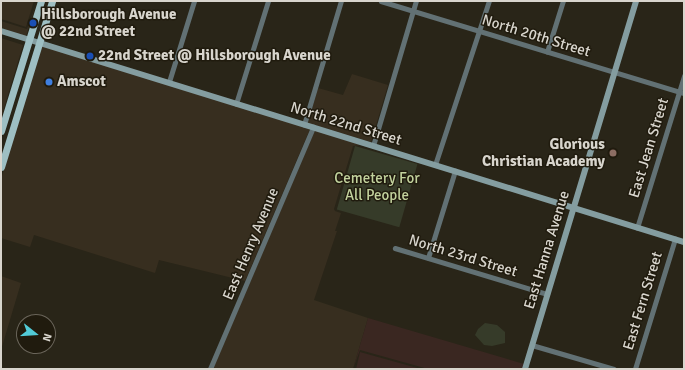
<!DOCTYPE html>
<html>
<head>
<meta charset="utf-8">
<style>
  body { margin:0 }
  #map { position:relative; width:685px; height:370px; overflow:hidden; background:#292518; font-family:Signika,sans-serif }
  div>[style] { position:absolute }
  .commercial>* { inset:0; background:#372e1f }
  .industrial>* { inset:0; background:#3a2721 }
  .green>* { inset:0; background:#363b29; transform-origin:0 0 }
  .street>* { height:4.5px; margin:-2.25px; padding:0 2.25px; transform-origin:2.25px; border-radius:2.25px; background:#627174 }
  .secondary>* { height:6px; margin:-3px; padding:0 3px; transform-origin:3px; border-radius:3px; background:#849da0 }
  .primary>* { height:7px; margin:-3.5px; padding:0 3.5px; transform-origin:3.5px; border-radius:3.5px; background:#9ebfc3 }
  .dots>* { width:11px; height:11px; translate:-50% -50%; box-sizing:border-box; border:2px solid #201b0e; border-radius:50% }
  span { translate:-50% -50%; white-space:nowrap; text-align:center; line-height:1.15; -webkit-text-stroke:3px #201b0e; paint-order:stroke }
  .poi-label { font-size:15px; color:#d8d5cd; font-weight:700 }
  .left { translate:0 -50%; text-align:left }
  .right { translate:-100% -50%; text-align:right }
  .street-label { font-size:15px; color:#d8d5cd }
  .park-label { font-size:15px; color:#c2d29d }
  .frame { position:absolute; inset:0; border:2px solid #d8d5cd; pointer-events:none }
  .north { position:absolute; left:16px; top:314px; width:40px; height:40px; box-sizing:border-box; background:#201b0e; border:1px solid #6a655a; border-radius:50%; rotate:107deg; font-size:11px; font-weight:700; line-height:16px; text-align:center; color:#d8d5cd }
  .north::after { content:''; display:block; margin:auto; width:14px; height:18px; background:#52cbd7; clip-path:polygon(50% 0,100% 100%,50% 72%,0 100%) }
</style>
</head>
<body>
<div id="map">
  <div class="commercial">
    <i style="clip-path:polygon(1px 1px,34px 1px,26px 27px,1px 19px)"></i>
    <i style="clip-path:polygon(37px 1px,26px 36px,1px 28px,1px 21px,27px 29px)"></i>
    <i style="clip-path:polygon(1px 38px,23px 45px,1px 118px)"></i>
    <i style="clip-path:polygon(42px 46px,310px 129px,245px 281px,159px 260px,155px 273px,34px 235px,30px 247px,1px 238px,1px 179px)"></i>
    <i style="clip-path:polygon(352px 74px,388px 85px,371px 142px,308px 123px,318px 88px,343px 95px)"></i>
    <i style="clip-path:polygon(315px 130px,361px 145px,353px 146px,334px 209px,335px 211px,341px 213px,335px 231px,337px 231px,314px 300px,368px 318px,353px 369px,213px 369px)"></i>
    <i style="clip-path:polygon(1px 276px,21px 283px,1px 350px)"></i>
  </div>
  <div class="industrial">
    <i style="clip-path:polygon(368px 318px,524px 364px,522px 369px,428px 369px,360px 350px,353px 369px)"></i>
    <i style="clip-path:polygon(360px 352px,421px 369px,356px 369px)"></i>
  </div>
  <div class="green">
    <i style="left:355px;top:146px;width:65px;height:66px;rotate:16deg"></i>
    <i style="clip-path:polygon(485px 323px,497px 325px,505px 332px,505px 343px,492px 346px,484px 345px,475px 335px,478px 329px)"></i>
  </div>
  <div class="street">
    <i style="left:381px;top:1px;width:317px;rotate:16.9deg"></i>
    <i style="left:547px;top:52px;width:53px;rotate:-72.6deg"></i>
    <i style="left:169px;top:82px;width:85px;rotate:-72.8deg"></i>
    <i style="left:236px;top:104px;width:108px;rotate:-72.7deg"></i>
    <i style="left:304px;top:125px;width:129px;rotate:-73.4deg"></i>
    <i style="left:373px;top:146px;width:151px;rotate:-73.5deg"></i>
    <i style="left:435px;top:165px;width:173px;rotate:-71.8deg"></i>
    <i style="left:637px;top:228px;width:159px;rotate:-72.8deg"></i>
    <i style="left:395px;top:248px;width:159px;rotate:16.8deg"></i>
    <i style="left:428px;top:258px;width:91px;rotate:-72.8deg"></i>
    <i style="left:532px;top:345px;width:85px;rotate:16.3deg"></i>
    <i style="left:210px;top:369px;width:263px;rotate:-66.9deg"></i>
    <i style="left:635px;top:369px;width:136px;rotate:-72.9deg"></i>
  </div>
  <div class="secondary">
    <i style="left:1px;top:31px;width:715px;rotate:17.17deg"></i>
    <i style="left:525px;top:369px;width:384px;rotate:-73.2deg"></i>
  </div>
  <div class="primary">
    <i style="left:1px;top:131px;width:136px;rotate:-72.9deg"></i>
    <i style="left:1px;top:167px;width:174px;rotate:-72.9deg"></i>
  </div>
  <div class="dots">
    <i style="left:33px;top:23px;background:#1a4fb4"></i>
    <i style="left:90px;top:56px;background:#1a4fb4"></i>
    <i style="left:49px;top:82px;background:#3f7fe0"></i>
    <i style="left:613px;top:153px;background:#8d6e63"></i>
  </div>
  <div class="poi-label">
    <span class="left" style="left:41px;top:23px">Hillsborough Avenue<br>@ 22nd Street</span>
    <span class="left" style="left:98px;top:56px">22nd Street @ Hillsborough Avenue</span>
    <span class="left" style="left:57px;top:82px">Amscot</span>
    <span class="right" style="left:605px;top:153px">Glorious<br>Christian Academy</span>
  </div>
  <div class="street-label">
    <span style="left:536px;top:36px;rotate:17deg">North 20th Street</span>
    <span style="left:346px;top:124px;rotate:17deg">North 22nd Street</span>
    <span style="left:649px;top:148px;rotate:-73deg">East Jean Street</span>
    <span style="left:251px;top:244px;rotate:-67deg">East Henry Avenue</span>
    <span style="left:547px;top:250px;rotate:-73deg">East Hanna Avenue</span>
    <span style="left:463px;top:256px;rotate:17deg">North 23rd Street</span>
    <span style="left:643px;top:301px;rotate:-73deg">East Fern Street</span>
  </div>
  <div class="park-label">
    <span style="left:377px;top:187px">Cemetery For<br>All People</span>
  </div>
  <div class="frame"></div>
  <div class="north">N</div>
</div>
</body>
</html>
